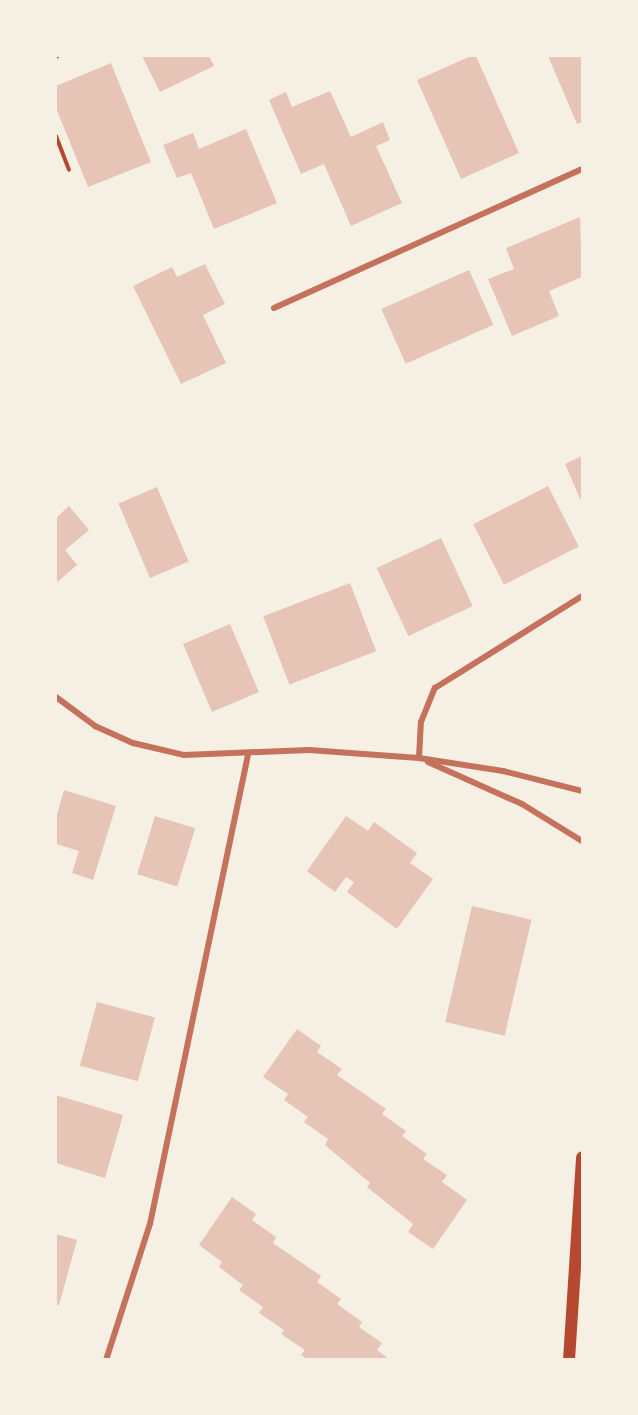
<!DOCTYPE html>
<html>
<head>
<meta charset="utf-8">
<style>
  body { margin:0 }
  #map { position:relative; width:638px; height:1415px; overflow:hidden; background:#f6efe4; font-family:"Roboto Condensed",sans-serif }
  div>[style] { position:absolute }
  .building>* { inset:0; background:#e6c5b7; transform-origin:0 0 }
  .path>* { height:4px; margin:-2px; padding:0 2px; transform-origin:2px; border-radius:2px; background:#b5482f }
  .minor>* { height:6px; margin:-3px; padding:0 3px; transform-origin:3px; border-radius:3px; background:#c5725c }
  .secondary>* { height:12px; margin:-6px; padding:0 6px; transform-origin:6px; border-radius:6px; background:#b5482f }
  span { translate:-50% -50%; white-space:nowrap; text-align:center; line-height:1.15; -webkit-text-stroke:6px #f6efe4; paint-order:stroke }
  .frame { position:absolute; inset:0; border:57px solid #f6efe4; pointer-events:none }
</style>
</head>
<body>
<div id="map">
  <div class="building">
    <i style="clip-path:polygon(142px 56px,209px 56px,214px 66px,160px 92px)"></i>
    <i style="clip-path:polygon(471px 56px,476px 56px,519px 153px,461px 179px,417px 80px)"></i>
    <i style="clip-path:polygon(548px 56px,582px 56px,582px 122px,577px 124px)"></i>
    <i style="clip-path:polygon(111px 63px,151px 162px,88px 187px,56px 108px,56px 86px)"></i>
    <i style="clip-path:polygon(330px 91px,351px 137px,383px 122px,390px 140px,376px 146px,402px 203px,351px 226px,324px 164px,301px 174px,269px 100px,286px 92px,292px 107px)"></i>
    <i style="clip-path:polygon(246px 129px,277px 203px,214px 229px,191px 173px,177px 178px,163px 145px,193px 133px,199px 149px)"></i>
    <i style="clip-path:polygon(580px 217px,582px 277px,549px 291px,559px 316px,512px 336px,488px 279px,514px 269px,506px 248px)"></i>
    <i style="clip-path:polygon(205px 264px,225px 304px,203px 315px,226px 363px,181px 384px,133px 286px,172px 267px,177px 277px)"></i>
    <i style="left:469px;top:270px;width:60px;height:96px;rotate:66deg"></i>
    <i style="clip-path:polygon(582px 456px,582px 503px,565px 464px)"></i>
    <i style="left:548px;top:486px;width:68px;height:84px;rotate:63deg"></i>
    <i style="left:157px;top:487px;width:81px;height:42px;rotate:67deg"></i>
    <i style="clip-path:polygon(69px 506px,89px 530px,65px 550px,77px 565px,56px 583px,56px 518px)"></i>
    <i style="left:441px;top:538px;width:75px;height:71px;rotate:65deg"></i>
    <i style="left:350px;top:583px;width:73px;height:93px;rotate:69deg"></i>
    <i style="left:230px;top:624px;width:74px;height:51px;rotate:67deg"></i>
    <i style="clip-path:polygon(64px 790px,116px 806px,93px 880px,72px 873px,79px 851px,56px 844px,56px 818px)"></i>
    <i style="left:155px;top:816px;width:42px;height:61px;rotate:17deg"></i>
    <i style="clip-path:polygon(346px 816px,368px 831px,374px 822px,417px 853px,410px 863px,433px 879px,397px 929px,347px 892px,354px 882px,346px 877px,335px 892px,307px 871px)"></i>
    <i style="left:472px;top:906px;width:61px;height:119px;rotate:13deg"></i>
    <i style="left:97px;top:1002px;width:60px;height:66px;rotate:15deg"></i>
    <i style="clip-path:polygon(297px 1029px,321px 1046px,317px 1052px,342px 1069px,337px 1075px,386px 1109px,382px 1114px,406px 1131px,402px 1136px,427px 1154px,423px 1159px,447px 1175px,442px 1182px,467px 1200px,433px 1249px,408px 1232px,413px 1224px,367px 1187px,370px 1183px,325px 1145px,328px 1139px,304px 1122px,308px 1117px,284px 1100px,288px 1094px,263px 1077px)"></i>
    <i style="clip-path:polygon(56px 1095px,123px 1115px,105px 1178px,56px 1163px)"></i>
    <i style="clip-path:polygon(232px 1197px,256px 1214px,252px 1220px,276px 1237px,273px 1243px,321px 1276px,317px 1282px,341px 1299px,337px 1304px,362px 1322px,359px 1327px,382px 1343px,377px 1350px,390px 1360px,308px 1360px,301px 1355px,305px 1350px,281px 1334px,284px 1330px,259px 1313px,263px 1307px,239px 1290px,243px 1285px,219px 1267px,222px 1262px,199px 1245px)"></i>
    <i style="clip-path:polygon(56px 1234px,77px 1240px,59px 1305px,56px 1305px)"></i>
  </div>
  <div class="path">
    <i style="left:56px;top:57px;width:2px;rotate:-27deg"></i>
    <i style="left:56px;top:136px;width:36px;rotate:69deg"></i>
  </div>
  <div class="minor">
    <i style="left:274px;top:308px;width:338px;rotate:-24.3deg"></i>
    <i style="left:56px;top:697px;width:49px;rotate:36.6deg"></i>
    <i style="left:95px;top:726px;width:42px;rotate:24.1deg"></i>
    <i style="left:133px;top:743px;width:52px;rotate:13.2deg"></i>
    <i style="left:184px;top:755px;width:125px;rotate:-2.3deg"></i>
    <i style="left:309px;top:750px;width:110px;rotate:4.2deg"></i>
    <i style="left:419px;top:758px;width:85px;rotate:8.8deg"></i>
    <i style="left:503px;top:771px;width:81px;rotate:14.2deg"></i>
    <i style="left:419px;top:758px;width:36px;rotate:-87deg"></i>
    <i style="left:421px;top:722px;width:37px;rotate:-68deg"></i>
    <i style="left:435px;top:688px;width:173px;rotate:-32deg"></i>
    <i style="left:428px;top:762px;width:103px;rotate:24.1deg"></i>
    <i style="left:522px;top:804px;width:70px;rotate:31.7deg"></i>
    <i style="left:106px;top:1360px;width:143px;rotate:-72.1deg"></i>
    <i style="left:150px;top:1224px;width:479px;rotate:-78.2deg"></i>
  </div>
  <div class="secondary">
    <i style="left:569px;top:1360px;width:203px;rotate:-86.3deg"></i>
  </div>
  <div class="frame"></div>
</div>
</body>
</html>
